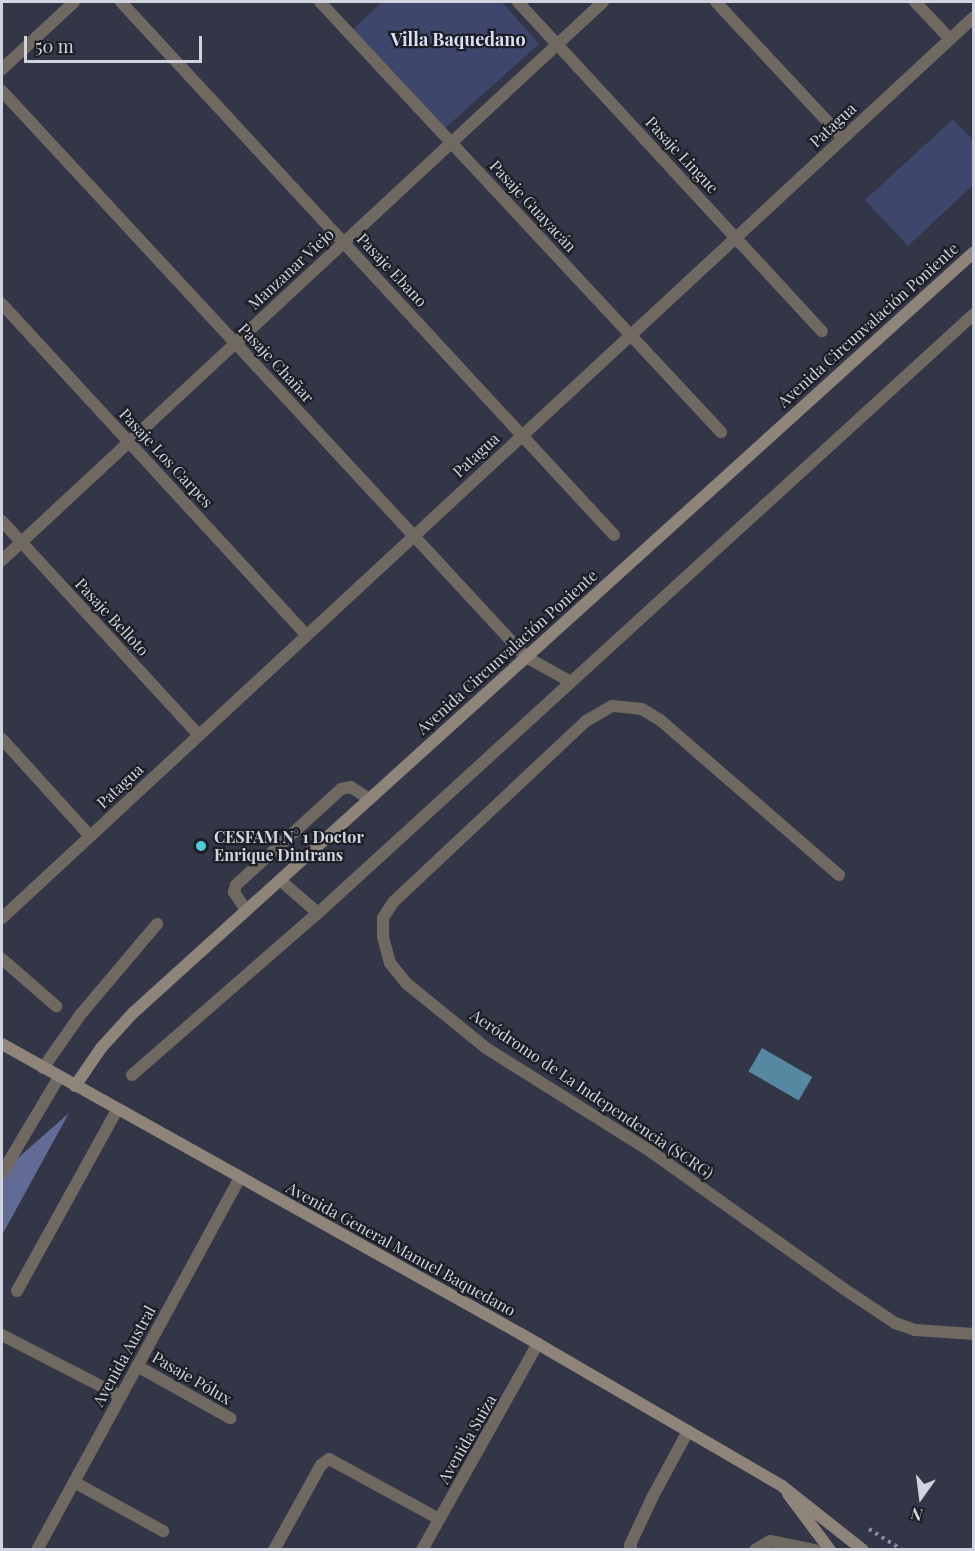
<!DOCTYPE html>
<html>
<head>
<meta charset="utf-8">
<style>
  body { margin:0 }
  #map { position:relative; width:975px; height:1551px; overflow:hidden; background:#323647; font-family:"Playfair Display",serif }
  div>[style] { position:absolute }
  .green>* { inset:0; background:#3e466b }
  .forest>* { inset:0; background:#626b96 }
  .water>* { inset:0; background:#5688a2; transform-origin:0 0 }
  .path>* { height:4px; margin-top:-2px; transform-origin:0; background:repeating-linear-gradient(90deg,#898d9b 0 3px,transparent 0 7.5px) }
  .lane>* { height:12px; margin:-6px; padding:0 6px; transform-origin:6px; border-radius:6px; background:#6f6962 }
  .street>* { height:12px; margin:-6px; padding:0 6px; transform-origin:6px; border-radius:6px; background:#6f6962 }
  .secondary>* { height:12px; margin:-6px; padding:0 6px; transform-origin:6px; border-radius:6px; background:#8e8479 }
  .dots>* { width:16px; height:16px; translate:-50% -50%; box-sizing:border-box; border:3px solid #1c1e26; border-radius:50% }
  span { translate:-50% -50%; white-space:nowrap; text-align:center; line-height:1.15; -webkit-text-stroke:4.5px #1c1e26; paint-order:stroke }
  .street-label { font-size:16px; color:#d1d4df }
  .poi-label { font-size:16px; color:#d1d4df; font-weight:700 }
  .left { translate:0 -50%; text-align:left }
  .neighbourhood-label { font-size:18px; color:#dadff5; font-weight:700 }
  .frame { position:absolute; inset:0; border:3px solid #d1d4df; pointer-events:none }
  .north { position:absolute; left:891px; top:1467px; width:60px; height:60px; -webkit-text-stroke:4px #1c1e26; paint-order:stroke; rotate:194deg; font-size:16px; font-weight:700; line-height:24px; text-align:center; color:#d1d4df }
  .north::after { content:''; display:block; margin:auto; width:21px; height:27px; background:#d1d4df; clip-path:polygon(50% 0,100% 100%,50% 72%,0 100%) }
  .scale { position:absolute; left:24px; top:36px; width:178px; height:27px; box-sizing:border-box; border:3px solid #d1d4df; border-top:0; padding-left:8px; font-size:18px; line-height:21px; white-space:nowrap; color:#d1d4df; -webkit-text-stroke:4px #1c1e26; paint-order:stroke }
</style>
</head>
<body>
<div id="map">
  <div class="green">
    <i style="clip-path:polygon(382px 2px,502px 2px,539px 44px,445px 128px,353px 29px)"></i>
    <i style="clip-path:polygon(953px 119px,973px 140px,973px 185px,908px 246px,865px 200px)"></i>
  </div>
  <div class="forest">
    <i style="clip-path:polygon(69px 1113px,2px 1235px,2px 1172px)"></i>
  </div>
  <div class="water">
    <i style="left:762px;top:1048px;width:58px;height:27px;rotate:30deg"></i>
  </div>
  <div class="path">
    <i style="left:869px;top:1529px;width:39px;rotate:32deg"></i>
  </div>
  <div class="lane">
    <i style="left:526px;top:657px;width:51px;rotate:29.1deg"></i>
    <i style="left:839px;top:875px;width:237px;rotate:-139.1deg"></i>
    <i style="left:660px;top:720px;width:21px;rotate:-149deg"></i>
    <i style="left:642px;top:709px;width:30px;rotate:-174deg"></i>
    <i style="left:612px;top:706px;width:30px;rotate:150deg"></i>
    <i style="left:586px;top:721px;width:263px;rotate:136.8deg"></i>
    <i style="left:394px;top:901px;width:20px;rotate:123deg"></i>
    <i style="left:383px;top:918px;width:19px;rotate:90deg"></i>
    <i style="left:383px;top:937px;width:27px;rotate:75deg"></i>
    <i style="left:390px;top:963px;width:26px;rotate:51deg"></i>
    <i style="left:406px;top:983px;width:103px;rotate:39.1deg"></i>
    <i style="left:486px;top:1048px;width:194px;rotate:32.1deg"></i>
    <i style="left:650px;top:1151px;width:238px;rotate:35.4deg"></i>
    <i style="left:844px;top:1289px;width:61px;rotate:33.7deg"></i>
    <i style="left:895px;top:1323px;width:21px;rotate:19deg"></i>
    <i style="left:915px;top:1330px;width:59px;rotate:3.9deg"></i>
    <i style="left:246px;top:910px;width:22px;rotate:-124deg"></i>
    <i style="left:234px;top:892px;width:7px;rotate:-74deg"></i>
    <i style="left:236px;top:885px;width:142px;rotate:-42.4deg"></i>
    <i style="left:341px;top:789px;width:10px;rotate:-11deg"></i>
    <i style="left:351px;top:787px;width:22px;rotate:34deg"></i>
    <i style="left:318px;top:913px;width:888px;rotate:-42.4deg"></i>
    <i style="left:2px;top:959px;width:72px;rotate:41deg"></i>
    <i style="left:43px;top:1068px;width:66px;rotate:-54.9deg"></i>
    <i style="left:81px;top:1014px;width:118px;rotate:-49.8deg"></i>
    <i style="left:132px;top:1075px;width:247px;rotate:-41.1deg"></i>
    <i style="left:318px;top:913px;width:50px;rotate:-139deg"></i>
    <i style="left:2px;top:1173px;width:112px;rotate:-59.3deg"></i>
    <i style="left:17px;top:1291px;width:207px;rotate:-61.1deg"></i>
    <i style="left:632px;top:1550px;width:5px;rotate:-112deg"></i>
    <i style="left:630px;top:1545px;width:54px;rotate:-64.9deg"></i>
    <i style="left:653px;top:1496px;width:74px;rotate:-61.7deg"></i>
    <i style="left:755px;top:1550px;width:17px;rotate:-31deg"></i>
    <i style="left:770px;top:1541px;width:46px;rotate:11.3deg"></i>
  </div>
  <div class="street">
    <i style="left:121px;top:2px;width:726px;rotate:47.23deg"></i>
    <i style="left:320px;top:2px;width:588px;rotate:47deg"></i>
    <i style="left:518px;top:2px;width:448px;rotate:47.3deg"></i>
    <i style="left:716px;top:2px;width:186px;rotate:47deg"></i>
    <i style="left:915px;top:2px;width:51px;rotate:46.6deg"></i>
    <i style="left:2px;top:69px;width:98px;rotate:-42.9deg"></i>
    <i style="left:2px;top:91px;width:771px;rotate:47.21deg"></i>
    <i style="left:2px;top:304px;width:449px;rotate:47.4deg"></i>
    <i style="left:2px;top:521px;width:291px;rotate:47.4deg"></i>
    <i style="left:2px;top:560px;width:820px;rotate:-42.88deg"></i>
    <i style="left:2px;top:739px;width:131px;rotate:47.8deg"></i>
    <i style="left:2px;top:918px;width:1325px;rotate:-42.83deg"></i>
    <i style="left:2px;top:1335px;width:133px;rotate:27.3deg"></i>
    <i style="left:137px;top:1366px;width:107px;rotate:29.2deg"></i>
    <i style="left:74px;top:1482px;width:102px;rotate:28.8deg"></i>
    <i style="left:37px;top:1550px;width:424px;rotate:-61.4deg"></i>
    <i style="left:274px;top:1550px;width:97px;rotate:-61.1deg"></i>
    <i style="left:321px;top:1465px;width:10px;rotate:-37deg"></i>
    <i style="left:329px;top:1459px;width:125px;rotate:28.6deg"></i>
    <i style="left:422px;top:1550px;width:237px;rotate:-60.7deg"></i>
  </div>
  <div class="secondary">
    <i style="left:2px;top:1044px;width:595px;rotate:29.2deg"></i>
    <i style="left:521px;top:1334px;width:302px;rotate:30.2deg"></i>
    <i style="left:782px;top:1486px;width:103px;rotate:38.3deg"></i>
    <i style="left:75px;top:1086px;width:46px;rotate:-55.6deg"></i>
    <i style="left:101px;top:1048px;width:47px;rotate:-47.6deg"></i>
    <i style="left:133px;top:1013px;width:1134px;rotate:-42.14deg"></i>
    <i style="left:788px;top:1494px;width:70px;rotate:53.1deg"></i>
  </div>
  <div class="dots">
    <i style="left:201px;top:846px;background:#52cbd8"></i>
  </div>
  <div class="street-label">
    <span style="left:833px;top:125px;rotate:-43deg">Patagua</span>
    <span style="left:682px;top:155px;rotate:47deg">Pasaje Lingue</span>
    <span style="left:533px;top:206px;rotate:47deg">Pasaje Guayacán</span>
    <span style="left:291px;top:269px;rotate:-43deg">Manzanar Viejo</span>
    <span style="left:392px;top:270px;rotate:47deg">Pasaje Ebano</span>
    <span style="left:868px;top:325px;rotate:-42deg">Avenida Circunvalación Poniente</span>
    <span style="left:276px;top:363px;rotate:47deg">Pasaje Chañar</span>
    <span style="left:476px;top:455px;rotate:-43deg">Patagua</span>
    <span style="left:166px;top:458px;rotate:47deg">Pasaje Los Carpes</span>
    <span style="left:112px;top:617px;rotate:47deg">Pasaje Belloto</span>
    <span style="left:507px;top:652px;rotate:-42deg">Avenida Circunvalación Poniente</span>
    <span style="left:120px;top:786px;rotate:-43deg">Patagua</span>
    <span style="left:592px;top:1094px;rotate:34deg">Aeródromo de La Independencia (SCRG)</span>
    <span style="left:401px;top:1249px;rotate:29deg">Avenida General Manuel Baquedano</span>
    <span style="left:124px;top:1356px;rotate:-61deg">Avenida Austral</span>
    <span style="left:192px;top:1378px;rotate:30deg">Pasaje Pólux</span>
    <span style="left:467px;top:1439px;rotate:-60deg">Avenida Suiza</span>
  </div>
  <div class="poi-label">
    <span class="left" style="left:214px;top:846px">CESFAM N° 1 Doctor<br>Enrique Dintrans</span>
  </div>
  <div class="neighbourhood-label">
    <span style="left:458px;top:39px">Villa Baquedano</span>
  </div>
  <div class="frame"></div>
  <div class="north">N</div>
  <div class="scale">50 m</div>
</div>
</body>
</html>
